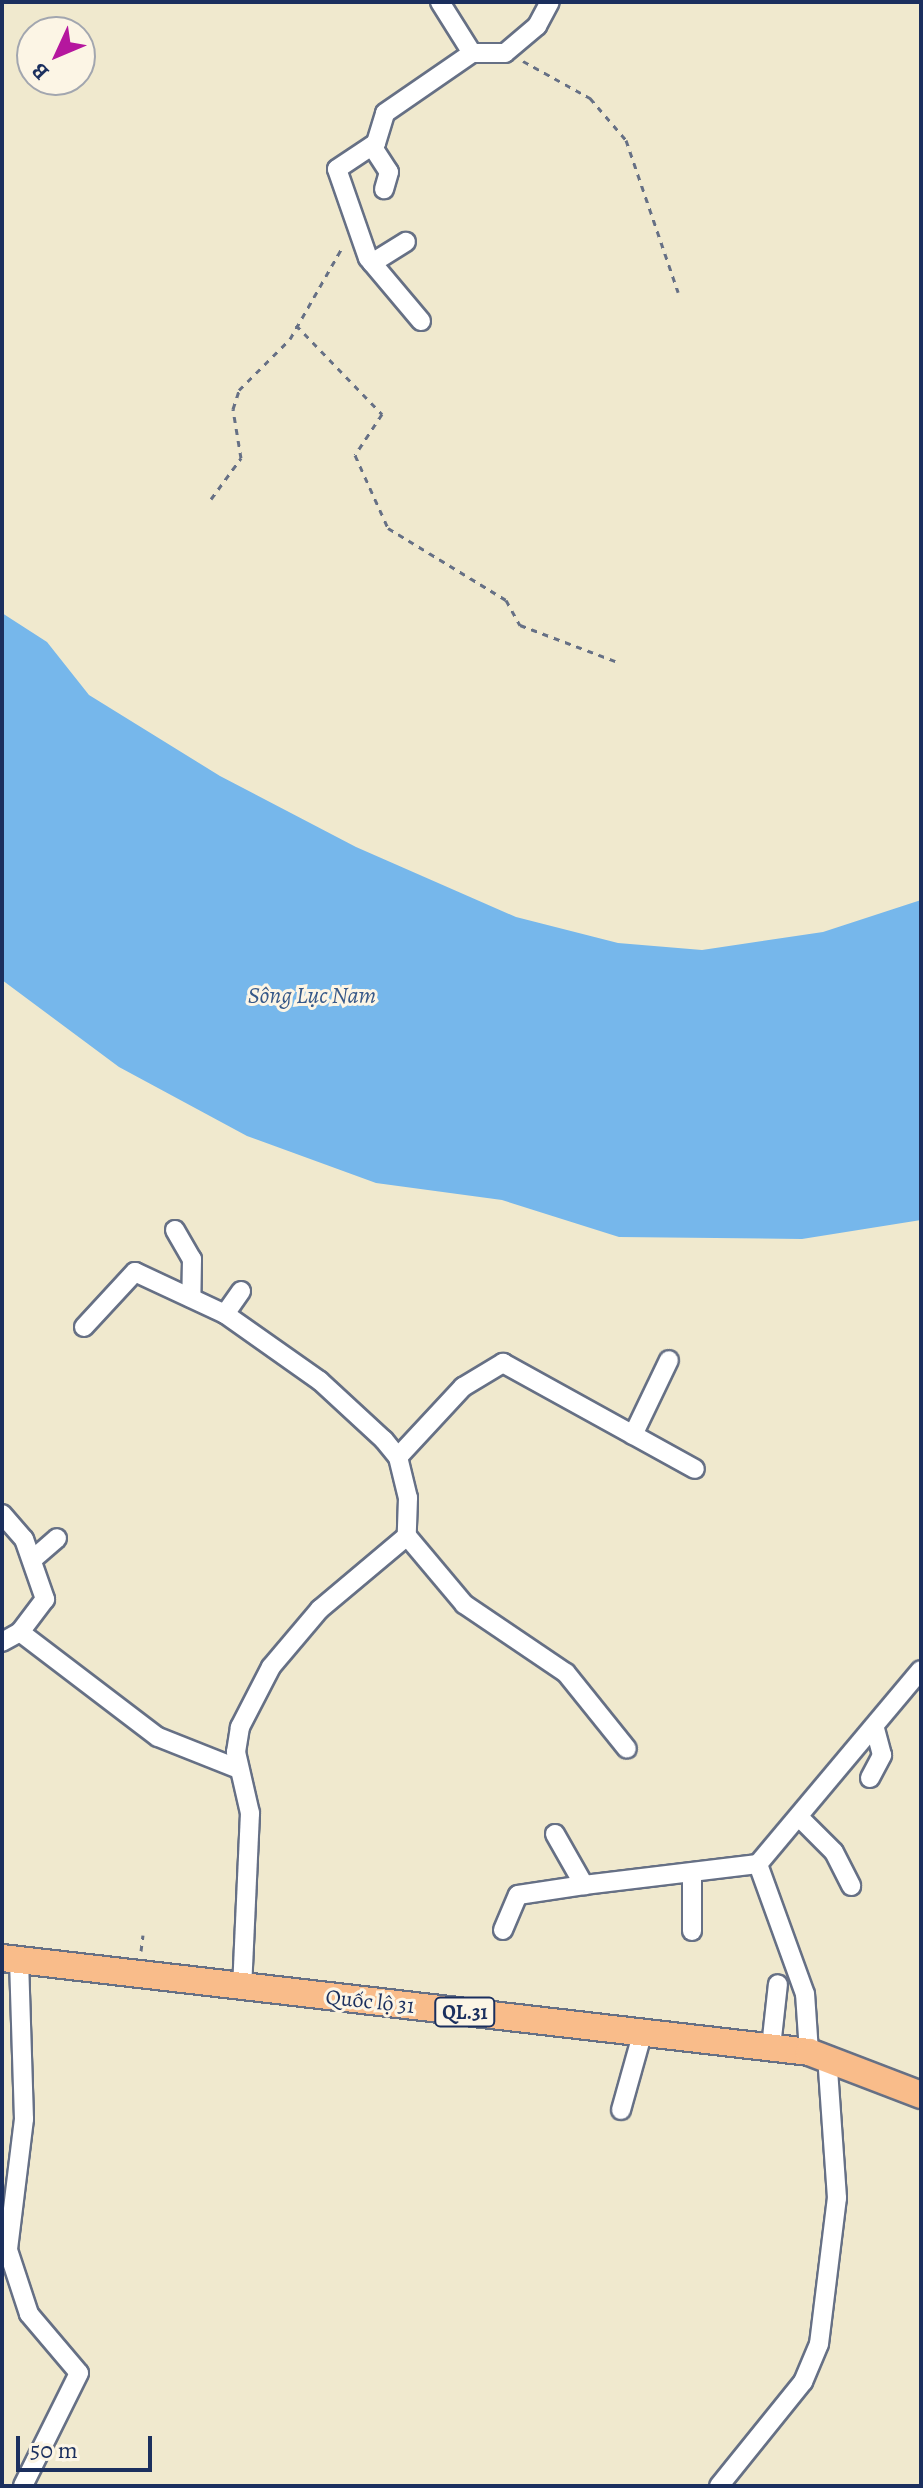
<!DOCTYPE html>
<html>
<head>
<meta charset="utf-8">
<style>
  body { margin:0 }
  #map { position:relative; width:923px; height:2488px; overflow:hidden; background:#f0e9ce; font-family:Alegreya,serif }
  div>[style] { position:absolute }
  .water>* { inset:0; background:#76b7eb }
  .path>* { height:3px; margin-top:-1.5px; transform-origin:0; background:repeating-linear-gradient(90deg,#667085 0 6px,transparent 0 12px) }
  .roads { filter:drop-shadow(2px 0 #667085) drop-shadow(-2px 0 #667085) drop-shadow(0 2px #667085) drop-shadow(0 -2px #667085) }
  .minor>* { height:18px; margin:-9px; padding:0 9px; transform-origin:9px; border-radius:9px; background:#fff }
  .highway>* { height:26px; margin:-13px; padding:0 13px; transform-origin:13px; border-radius:13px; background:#f9bc8a }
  span { translate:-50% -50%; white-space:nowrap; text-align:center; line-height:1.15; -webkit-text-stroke:6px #fcf5e5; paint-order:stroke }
  .shield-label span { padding:2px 6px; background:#fcf5e5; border:2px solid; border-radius:6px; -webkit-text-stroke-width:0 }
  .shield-label { font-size:20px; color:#1b2f5e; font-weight:700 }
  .street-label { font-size:22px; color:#1b2f5e }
  .water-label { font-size:24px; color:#365888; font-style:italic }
  .frame { position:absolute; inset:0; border:4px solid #1b2f5e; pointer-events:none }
  .north { position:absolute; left:16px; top:16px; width:80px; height:80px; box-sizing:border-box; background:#fcf5e5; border:2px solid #a2a6af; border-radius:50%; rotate:226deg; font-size:22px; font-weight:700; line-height:32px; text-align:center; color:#1b2f5e }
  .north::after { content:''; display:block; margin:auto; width:28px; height:36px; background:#b5179e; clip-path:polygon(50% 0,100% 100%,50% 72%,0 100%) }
  .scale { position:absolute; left:16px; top:2436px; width:136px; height:36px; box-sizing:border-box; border:4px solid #1b2f5e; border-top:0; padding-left:10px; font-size:24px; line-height:28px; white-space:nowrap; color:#1b2f5e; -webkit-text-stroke:6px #fcf5e5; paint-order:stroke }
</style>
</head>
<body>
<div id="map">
  <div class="water">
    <i style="clip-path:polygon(2px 613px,47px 642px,89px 695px,220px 776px,356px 847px,516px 917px,618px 943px,702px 950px,823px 932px,921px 900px,921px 1220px,802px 1239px,619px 1237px,502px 1200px,376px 1183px,247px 1136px,119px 1067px,2px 980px)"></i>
  </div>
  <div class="path">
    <i style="left:523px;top:61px;width:77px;rotate:28.9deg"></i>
    <i style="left:590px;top:98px;width:55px;rotate:49.4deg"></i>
    <i style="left:626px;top:140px;width:161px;rotate:71.1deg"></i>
    <i style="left:296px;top:325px;width:124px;rotate:46deg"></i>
    <i style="left:382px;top:414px;width:49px;rotate:123.4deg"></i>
    <i style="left:355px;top:455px;width:80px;rotate:65.7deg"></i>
    <i style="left:388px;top:528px;width:138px;rotate:31.4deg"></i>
    <i style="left:506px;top:600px;width:29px;rotate:61deg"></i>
    <i style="left:520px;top:625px;width:102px;rotate:20.8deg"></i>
    <i style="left:211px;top:499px;width:51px;rotate:-53.8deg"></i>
    <i style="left:241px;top:458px;width:50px;rotate:-99.3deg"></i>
    <i style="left:233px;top:409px;width:20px;rotate:-72deg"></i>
    <i style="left:239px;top:390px;width:72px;rotate:-45deg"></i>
    <i style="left:290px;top:339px;width:107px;rotate:-60.3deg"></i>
    <i style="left:141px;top:1951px;width:16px;rotate:-83deg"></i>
  </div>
  <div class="roads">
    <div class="minor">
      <i style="left:472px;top:53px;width:33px"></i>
      <i style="left:505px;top:53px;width:42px;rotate:-40.2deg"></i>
      <i style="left:537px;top:26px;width:27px;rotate:-62deg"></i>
      <i style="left:372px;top:146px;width:31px;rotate:57deg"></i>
      <i style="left:389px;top:172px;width:18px;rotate:106deg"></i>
      <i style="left:372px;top:263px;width:40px;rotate:-32deg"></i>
      <i style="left:421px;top:321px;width:82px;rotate:-130.1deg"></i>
      <i style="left:368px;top:258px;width:94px;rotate:-109.2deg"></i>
      <i style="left:337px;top:169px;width:47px;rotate:-33.7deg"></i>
      <i style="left:376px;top:143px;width:31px;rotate:-73deg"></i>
      <i style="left:385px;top:113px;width:106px;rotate:-34.6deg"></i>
      <i style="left:472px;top:53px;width:60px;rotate:-122.1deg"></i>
      <i style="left:175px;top:1230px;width:34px;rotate:60deg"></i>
      <i style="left:192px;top:1259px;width:39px;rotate:91deg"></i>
      <i style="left:225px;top:1314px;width:28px;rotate:-55deg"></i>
      <i style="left:84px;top:1327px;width:75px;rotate:-47.2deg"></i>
      <i style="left:135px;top:1272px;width:99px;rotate:25deg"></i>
      <i style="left:225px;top:1314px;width:116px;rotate:35.2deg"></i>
      <i style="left:320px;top:1381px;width:87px;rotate:42.7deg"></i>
      <i style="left:384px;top:1440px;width:22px;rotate:51deg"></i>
      <i style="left:398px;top:1457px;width:42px;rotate:76.3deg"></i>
      <i style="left:408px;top:1498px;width:38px;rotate:92deg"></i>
      <i style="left:407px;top:1536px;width:114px;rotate:140deg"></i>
      <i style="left:320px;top:1609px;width:76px;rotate:130.2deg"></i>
      <i style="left:271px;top:1667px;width:68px;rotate:117.3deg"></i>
      <i style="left:240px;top:1727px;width:25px;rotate:99deg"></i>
      <i style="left:236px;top:1752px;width:63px;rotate:77.1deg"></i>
      <i style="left:250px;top:1813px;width:174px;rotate:92.6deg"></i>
      <i style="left:633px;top:1435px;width:83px;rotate:-64.4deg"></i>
      <i style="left:398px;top:1457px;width:96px;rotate:-47.1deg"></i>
      <i style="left:463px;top:1387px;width:47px;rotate:-31deg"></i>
      <i style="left:503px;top:1363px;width:219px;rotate:28.9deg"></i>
      <i style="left:2px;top:1514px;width:33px;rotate:49deg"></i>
      <i style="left:24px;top:1539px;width:64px;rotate:70.7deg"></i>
      <i style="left:45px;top:1599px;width:41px;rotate:127.1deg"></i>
      <i style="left:407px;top:1536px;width:89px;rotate:50deg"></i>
      <i style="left:464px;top:1604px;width:123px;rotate:34.1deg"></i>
      <i style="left:566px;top:1673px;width:97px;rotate:51.2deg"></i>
      <i style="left:32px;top:1560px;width:33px;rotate:-41deg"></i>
      <i style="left:2px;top:1642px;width:21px;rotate:-29deg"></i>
      <i style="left:20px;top:1632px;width:173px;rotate:37.3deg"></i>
      <i style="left:158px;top:1737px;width:87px;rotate:21.6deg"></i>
      <i style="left:870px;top:1778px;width:26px;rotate:-62deg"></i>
      <i style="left:882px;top:1755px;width:28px;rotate:-105deg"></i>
      <i style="left:799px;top:1817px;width:49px;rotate:45deg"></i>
      <i style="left:834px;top:1852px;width:38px;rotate:63deg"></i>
      <i style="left:555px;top:1834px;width:59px;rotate:60.4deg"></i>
      <i style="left:584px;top:1885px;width:175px;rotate:-6.9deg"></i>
      <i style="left:692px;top:1873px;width:58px;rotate:90deg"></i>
      <i style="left:503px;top:1930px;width:38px;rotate:-67deg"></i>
      <i style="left:518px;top:1895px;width:67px;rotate:-8.6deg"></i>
      <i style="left:19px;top:1960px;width:159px;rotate:88.2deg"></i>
      <i style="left:24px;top:2119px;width:132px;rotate:97deg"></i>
      <i style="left:8px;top:2250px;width:67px;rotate:71.8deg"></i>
      <i style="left:29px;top:2314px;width:77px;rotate:49.7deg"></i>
      <i style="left:79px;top:2373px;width:126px;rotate:116.4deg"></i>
      <i style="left:771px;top:2047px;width:63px;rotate:-83.7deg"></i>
      <i style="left:809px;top:2052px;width:58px;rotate:-93.9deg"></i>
      <i style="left:805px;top:1994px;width:138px;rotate:-109.9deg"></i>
      <i style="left:758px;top:1864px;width:253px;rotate:-50deg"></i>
      <i style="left:621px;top:2110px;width:82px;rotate:-74.4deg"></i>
      <i style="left:719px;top:2486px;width:134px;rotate:-51.1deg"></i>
      <i style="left:803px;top:2382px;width:41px;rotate:-67.2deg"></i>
      <i style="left:819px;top:2344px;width:147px;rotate:-83deg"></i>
      <i style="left:837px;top:2198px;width:142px;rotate:-94deg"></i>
    </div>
    <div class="highway">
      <i style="left:2px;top:1958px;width:812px;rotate:6.64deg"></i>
      <i style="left:809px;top:2052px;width:120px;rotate:21deg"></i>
    </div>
  </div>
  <div class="shield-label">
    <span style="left:465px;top:2012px">QL.31</span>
  </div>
  <div class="street-label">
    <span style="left:370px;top:2002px;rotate:6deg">Quốc lộ 31</span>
  </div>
  <div class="water-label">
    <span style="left:312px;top:996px">Sông Lục Nam</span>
  </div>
  <div class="frame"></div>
  <div class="north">B</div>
  <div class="scale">50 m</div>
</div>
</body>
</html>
